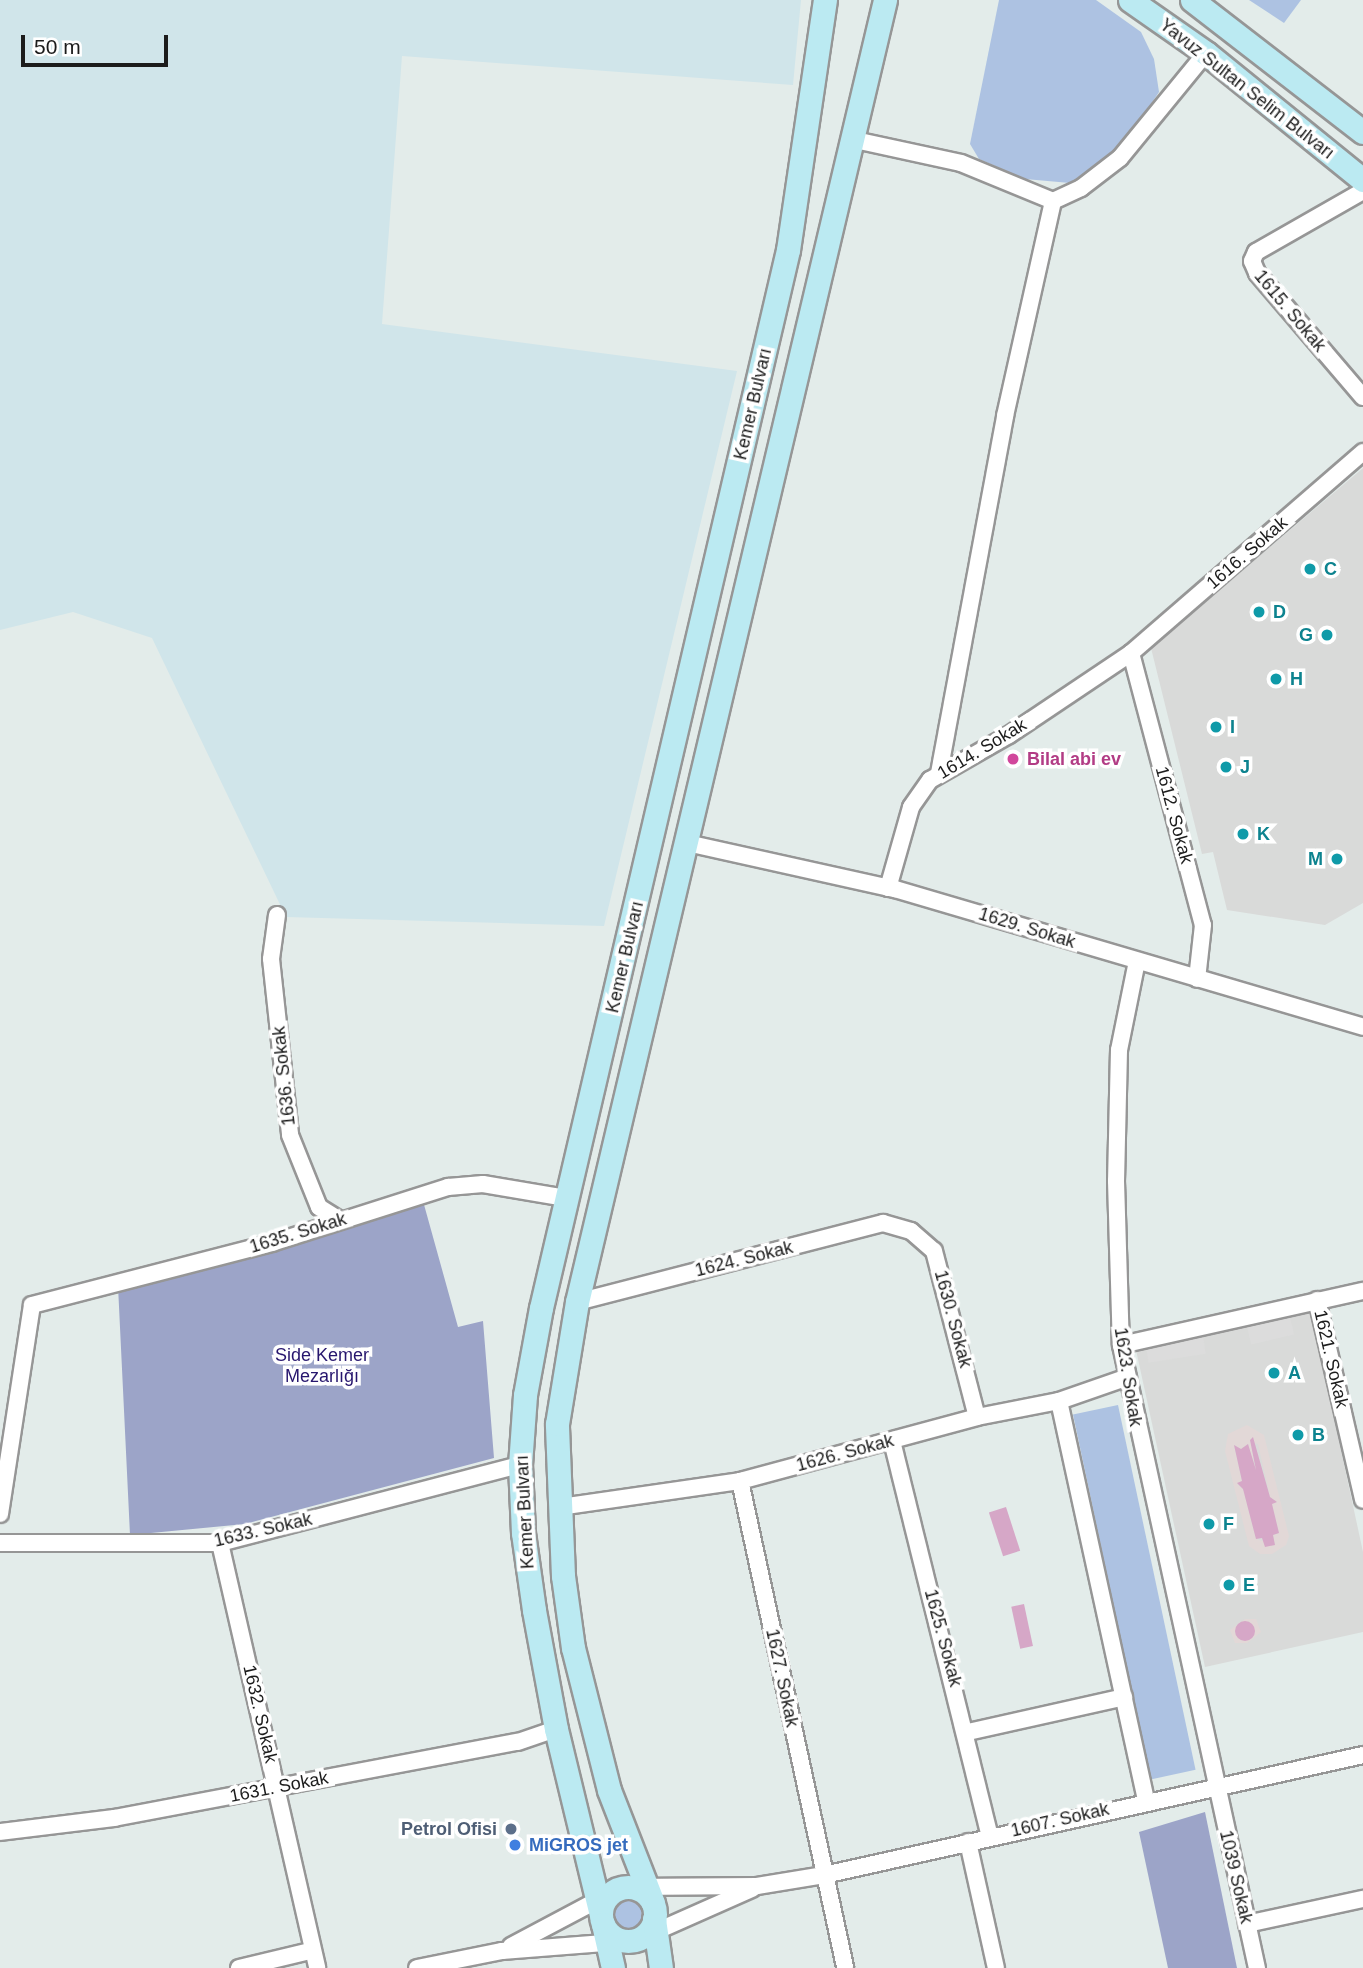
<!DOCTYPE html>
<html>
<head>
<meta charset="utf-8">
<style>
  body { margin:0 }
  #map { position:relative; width:1363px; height:1968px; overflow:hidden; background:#e3ecea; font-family:Helvetica,sans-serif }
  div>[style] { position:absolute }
  .residential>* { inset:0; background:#d9dad9 }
  .farmland>* { inset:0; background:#d0e5ea }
  .grass>* { inset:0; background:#adc2e2; transform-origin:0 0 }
  .round { border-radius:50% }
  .forest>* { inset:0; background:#9ca4c8 }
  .parking>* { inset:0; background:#dcdcdc; transform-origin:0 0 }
  .plaza>* { inset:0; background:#e2d8d7 }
  .water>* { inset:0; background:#d6a7c7; transform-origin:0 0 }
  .roads { filter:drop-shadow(2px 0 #969696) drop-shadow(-2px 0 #969696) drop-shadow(0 2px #969696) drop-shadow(0 -2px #969696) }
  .minor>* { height:16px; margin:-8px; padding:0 8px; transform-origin:8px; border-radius:8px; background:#fff }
  .secondary>* { height:23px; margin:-11.5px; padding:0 11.5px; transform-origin:11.5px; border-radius:11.5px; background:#bbeaf2 }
  .secondary>.ring { margin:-11.5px; padding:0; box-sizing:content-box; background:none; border:23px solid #bbeaf2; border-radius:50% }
  .dots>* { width:19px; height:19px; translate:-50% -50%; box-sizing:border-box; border:4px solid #fff; border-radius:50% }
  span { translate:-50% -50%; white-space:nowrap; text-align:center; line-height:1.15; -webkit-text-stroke:7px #fff; paint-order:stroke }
  .street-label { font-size:18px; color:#1c1c1c }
  .culture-label { font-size:18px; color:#0d838f; font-weight:700 }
  .left { translate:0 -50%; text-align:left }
  .right { translate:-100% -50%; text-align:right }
  .hotel-label { font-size:18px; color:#b23c85; font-weight:700 }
  .park-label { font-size:18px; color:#27166e }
  .service-label { font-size:18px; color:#4e5e75; font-weight:700 }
  .shop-label { font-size:18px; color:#366cbe; font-weight:700 }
  .scale { position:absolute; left:21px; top:35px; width:147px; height:32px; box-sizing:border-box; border:4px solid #1c1c1c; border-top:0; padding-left:9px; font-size:21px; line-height:24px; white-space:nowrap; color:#1c1c1c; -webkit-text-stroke:5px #fff; paint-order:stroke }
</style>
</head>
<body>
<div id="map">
  <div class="residential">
    <i style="clip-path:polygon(1363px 468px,1363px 903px,1325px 925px,1227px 910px,1213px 852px,1202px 854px,1151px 648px)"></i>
    <i style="clip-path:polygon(1311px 1311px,1363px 1552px,1363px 1632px,1205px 1667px,1136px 1350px)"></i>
  </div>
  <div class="farmland">
    <i style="clip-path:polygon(0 0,801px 0,793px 85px,402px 56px,382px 324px,737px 371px,604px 926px,286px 917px,152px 638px,73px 612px,0 630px)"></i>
  </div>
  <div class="grass">
    <i style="clip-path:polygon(999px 0,1096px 0,1141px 32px,1154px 59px,1159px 92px,1124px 145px,1070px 183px,1025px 179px,979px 159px,970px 144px)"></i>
    <i style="clip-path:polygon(1249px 0,1301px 0,1284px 23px)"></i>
    <i style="left:1118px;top:1405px;width:373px;height:46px;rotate:78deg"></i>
    <i class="round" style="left:614px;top:1901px;width:28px;height:28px"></i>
  </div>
  <div class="forest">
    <i style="clip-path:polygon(423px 1201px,458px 1327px,483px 1321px,494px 1458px,245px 1524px,130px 1535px,118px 1286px)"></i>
    <i style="clip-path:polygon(1205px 1812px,1237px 1968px,1168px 1968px,1139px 1832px)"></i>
  </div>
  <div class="parking">
    <i style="left:1290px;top:1317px;width:18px;height:44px;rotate:77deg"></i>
    <i style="left:1203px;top:1336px;width:18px;height:58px;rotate:81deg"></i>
  </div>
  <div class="plaza">
    <i style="clip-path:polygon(evenodd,1247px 1425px,1264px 1435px,1289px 1536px,1286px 1545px,1272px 1554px,1260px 1554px,1249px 1546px,1225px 1451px,1228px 1434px,1247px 1425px,1251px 1442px,1258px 1444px,1270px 1497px,1279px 1533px,1273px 1535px,1275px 1545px,1256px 1539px,1243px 1489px,1237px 1484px,1242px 1482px,1234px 1445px,1241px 1449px,1248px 1444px,1255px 1471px,1251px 1442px)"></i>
    <i style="clip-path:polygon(1245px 1619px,1256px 1619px,1261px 1632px,1247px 1643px,1235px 1643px,1230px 1630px)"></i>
  </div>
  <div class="water">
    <i style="clip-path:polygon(1253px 1437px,1270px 1497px,1277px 1502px,1272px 1504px,1279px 1533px,1273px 1535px,1275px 1545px,1265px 1547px,1262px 1538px,1256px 1539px,1243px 1489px,1237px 1483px,1242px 1481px,1234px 1445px,1241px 1449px,1248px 1444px,1256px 1470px,1250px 1440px)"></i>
    <i style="left:1006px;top:1507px;width:46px;height:18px;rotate:72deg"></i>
    <i style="left:1024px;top:1604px;width:43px;height:13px;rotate:78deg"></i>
    <i class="round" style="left:1235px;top:1621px;width:20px;height:20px"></i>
  </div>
  <div class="roads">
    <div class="minor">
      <i style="left:855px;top:140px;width:108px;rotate:12.2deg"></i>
      <i style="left:961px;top:163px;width:100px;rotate:22.4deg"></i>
      <i style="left:1363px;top:191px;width:123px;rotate:150.3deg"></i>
      <i style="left:1256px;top:252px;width:10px;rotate:114deg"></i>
      <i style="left:1252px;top:261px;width:13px;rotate:67deg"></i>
      <i style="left:1257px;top:273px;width:163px;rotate:49.5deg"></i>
      <i style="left:1131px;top:653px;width:281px;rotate:75.2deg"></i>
      <i style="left:1203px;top:925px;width:54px;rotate:96.3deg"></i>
      <i style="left:939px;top:773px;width:363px;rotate:-79.5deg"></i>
      <i style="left:1005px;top:416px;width:220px;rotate:-77.4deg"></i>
      <i style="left:1053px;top:201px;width:31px;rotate:-25deg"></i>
      <i style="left:1081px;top:188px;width:49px;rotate:-37.6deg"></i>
      <i style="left:1120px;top:158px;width:136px;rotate:-50.7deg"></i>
      <i style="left:687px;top:843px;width:213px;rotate:12.5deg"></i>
      <i style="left:895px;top:889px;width:488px;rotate:16.4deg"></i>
      <i style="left:888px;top:888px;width:84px;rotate:-74.1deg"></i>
      <i style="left:911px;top:807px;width:33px;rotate:-55deg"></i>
      <i style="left:930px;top:780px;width:91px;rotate:-29.7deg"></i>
      <i style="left:1009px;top:735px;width:147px;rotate:-33.9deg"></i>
      <i style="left:1131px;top:653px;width:307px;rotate:-40.9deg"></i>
      <i style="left:277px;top:915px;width:44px;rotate:97.8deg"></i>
      <i style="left:271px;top:959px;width:177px;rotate:83.8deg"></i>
      <i style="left:290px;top:1135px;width:78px;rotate:68.1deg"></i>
      <i style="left:319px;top:1207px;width:25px;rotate:32deg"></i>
      <i style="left:1137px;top:961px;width:91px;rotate:101.4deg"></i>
      <i style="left:1119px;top:1050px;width:131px;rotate:91.3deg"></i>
      <i style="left:1116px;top:1181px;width:164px;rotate:88.3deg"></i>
      <i style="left:1121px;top:1345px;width:638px;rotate:77.69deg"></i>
      <i style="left:1317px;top:1300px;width:205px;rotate:77deg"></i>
      <i style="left:577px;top:1302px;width:316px;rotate:-14.5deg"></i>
      <i style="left:883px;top:1223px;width:29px;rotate:16deg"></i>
      <i style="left:911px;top:1231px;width:30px;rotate:41deg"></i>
      <i style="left:934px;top:1251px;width:171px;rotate:75.5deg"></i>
      <i style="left:1121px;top:1345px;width:248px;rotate:-12.6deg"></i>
      <i style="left:1059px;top:1401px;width:409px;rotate:77.7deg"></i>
      <i style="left:892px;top:1441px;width:407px;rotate:76.1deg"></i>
      <i style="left:740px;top:1481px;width:498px;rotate:77.8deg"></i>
      <i style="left:560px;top:1507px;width:182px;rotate:-8.2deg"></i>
      <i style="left:740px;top:1481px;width:245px;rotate:-15.1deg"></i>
      <i style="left:977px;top:1417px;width:84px;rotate:-11deg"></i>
      <i style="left:1059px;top:1401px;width:70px;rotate:-19.2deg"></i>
      <i style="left:0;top:1514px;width:211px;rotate:-81.3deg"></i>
      <i style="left:32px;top:1305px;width:248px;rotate:-14.5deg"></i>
      <i style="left:272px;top:1243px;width:185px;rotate:-17.7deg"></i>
      <i style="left:448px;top:1187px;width:35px;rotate:-5deg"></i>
      <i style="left:483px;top:1184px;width:84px;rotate:9.6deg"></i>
      <i style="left:0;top:1543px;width:220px"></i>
      <i style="left:220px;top:1543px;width:310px;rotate:-14.6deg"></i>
      <i style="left:220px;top:1543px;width:436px;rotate:77.1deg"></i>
      <i style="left:968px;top:1732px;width:160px;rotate:-12.6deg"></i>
      <i style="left:0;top:1832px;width:115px;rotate:-7deg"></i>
      <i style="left:114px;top:1818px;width:411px;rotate:-10.7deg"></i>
      <i style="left:518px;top:1742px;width:40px;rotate:-18.9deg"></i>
      <i style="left:968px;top:1842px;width:129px;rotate:77.5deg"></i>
      <i style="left:631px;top:1887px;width:126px;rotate:-0.5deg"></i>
      <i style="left:757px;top:1886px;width:68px;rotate:-9.3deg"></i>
      <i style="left:824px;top:1875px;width:552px;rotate:-12.55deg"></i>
      <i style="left:1247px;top:1924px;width:119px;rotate:-12.2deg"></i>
      <i style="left:639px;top:1939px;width:124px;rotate:-23.9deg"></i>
      <i style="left:511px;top:1946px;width:115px;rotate:-27.9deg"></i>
      <i style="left:239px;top:1968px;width:73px;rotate:-13.5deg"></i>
      <i style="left:417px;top:1968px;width:87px;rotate:-11.3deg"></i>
      <i style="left:502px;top:1951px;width:128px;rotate:-4.5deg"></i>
    </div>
    <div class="secondary">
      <i style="left:1130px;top:0;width:93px;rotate:34.9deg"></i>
      <i style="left:1206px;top:53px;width:202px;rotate:39deg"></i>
      <i style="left:1192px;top:0;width:216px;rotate:37.7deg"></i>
      <i class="ring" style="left:601px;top:1887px;width:31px;height:31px"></i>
      <i style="left:653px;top:1903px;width:121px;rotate:-111.3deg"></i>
      <i style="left:609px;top:1790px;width:146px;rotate:-104.2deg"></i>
      <i style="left:573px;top:1648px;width:73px;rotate:-97.9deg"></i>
      <i style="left:563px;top:1576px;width:152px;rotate:-92.3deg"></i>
      <i style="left:557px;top:1424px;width:124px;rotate:-80.7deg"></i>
      <i style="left:577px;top:1302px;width:1338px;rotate:-76.69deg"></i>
      <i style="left:601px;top:1915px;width:191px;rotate:-103.6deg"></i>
      <i style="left:556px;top:1729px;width:121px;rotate:-100.5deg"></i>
      <i style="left:534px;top:1610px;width:78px;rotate:-98.1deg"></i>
      <i style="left:523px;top:1533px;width:68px;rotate:-92.5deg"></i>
      <i style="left:520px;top:1465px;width:70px;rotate:-85.9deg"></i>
      <i style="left:525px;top:1395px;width:88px;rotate:-79.6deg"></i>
      <i style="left:541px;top:1308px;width:1086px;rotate:-76.86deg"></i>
      <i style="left:788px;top:250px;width:253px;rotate:-81.6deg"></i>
      <i style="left:654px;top:1919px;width:49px;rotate:81.9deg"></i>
      <i style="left:603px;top:1924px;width:45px;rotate:77.2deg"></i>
    </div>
  </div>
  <div class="dots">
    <i style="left:1310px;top:569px;background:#0f9aa8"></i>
    <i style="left:1259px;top:612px;background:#0f9aa8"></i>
    <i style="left:1327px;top:635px;background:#0f9aa8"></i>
    <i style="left:1276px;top:679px;background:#0f9aa8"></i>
    <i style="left:1216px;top:727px;background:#0f9aa8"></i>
    <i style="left:1013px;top:759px;background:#d1479c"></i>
    <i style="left:1226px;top:767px;background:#0f9aa8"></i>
    <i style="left:1243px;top:834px;background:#0f9aa8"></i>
    <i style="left:1337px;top:859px;background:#0f9aa8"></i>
    <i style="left:1274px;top:1373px;background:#0f9aa8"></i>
    <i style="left:1298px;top:1435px;background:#0f9aa8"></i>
    <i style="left:1209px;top:1524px;background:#0f9aa8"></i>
    <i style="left:1229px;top:1585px;background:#0f9aa8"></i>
    <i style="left:511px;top:1829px;background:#5c6f8a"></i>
    <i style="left:515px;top:1845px;background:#3f7fe0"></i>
  </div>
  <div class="street-label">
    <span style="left:1247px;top:89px;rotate:38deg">Yavuz Sultan Selim Bulvarı</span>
    <span style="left:1290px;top:311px;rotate:50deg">1615. Sokak</span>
    <span style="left:753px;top:404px;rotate:-77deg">Kemer Bulvarı</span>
    <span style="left:1247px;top:553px;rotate:-41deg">1616. Sokak</span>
    <span style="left:982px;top:749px;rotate:-31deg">1614. Sokak</span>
    <span style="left:1174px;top:815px;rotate:75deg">1612. Sokak</span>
    <span style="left:1027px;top:928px;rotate:17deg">1629. Sokak</span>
    <span style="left:625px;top:957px;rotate:-77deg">Kemer Bulvarı</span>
    <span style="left:284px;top:1076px;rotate:-96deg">1636. Sokak</span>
    <span style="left:298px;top:1233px;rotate:-17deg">1635. Sokak</span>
    <span style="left:744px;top:1259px;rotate:-14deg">1624. Sokak</span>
    <span style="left:953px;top:1319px;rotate:75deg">1630. Sokak</span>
    <span style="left:1331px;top:1359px;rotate:77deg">1621. Sokak</span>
    <span style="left:1128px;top:1377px;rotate:81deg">1623. Sokak</span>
    <span style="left:845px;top:1453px;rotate:-15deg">1626. Sokak</span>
    <span style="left:525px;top:1512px;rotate:-93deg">Kemer Bulvarı</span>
    <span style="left:263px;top:1530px;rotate:-13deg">1633. Sokak</span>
    <span style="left:943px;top:1638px;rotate:75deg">1625. Sokak</span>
    <span style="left:782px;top:1678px;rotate:78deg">1627. Sokak</span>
    <span style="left:260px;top:1714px;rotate:77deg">1632. Sokak</span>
    <span style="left:279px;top:1787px;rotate:-11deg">1631. Sokak</span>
    <span style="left:1060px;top:1820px;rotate:-13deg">1607. Sokak</span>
    <span style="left:1236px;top:1877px;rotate:77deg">1039 Sokak</span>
  </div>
  <div class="culture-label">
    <span class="left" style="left:1324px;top:569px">C</span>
    <span class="left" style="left:1273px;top:612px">D</span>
    <span class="right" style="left:1313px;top:635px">G</span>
    <span class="left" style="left:1290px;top:679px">H</span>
    <span class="left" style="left:1230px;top:727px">I</span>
    <span class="left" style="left:1240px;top:767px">J</span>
    <span class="left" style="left:1257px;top:834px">K</span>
    <span class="right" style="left:1323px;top:859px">M</span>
    <span class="left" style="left:1288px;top:1373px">A</span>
    <span class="left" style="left:1312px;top:1435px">B</span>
    <span class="left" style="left:1223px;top:1524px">F</span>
    <span class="left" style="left:1243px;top:1585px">E</span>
  </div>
  <div class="hotel-label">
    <span class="left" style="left:1027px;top:759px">Bilal abi ev</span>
  </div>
  <div class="park-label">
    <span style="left:322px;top:1366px">Side Kemer<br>Mezarlığı</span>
  </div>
  <div class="service-label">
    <span class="right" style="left:497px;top:1829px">Petrol Ofisi</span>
  </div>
  <div class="shop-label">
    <span class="left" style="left:529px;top:1845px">MiGROS jet</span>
  </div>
  <div class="scale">50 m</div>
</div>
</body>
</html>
